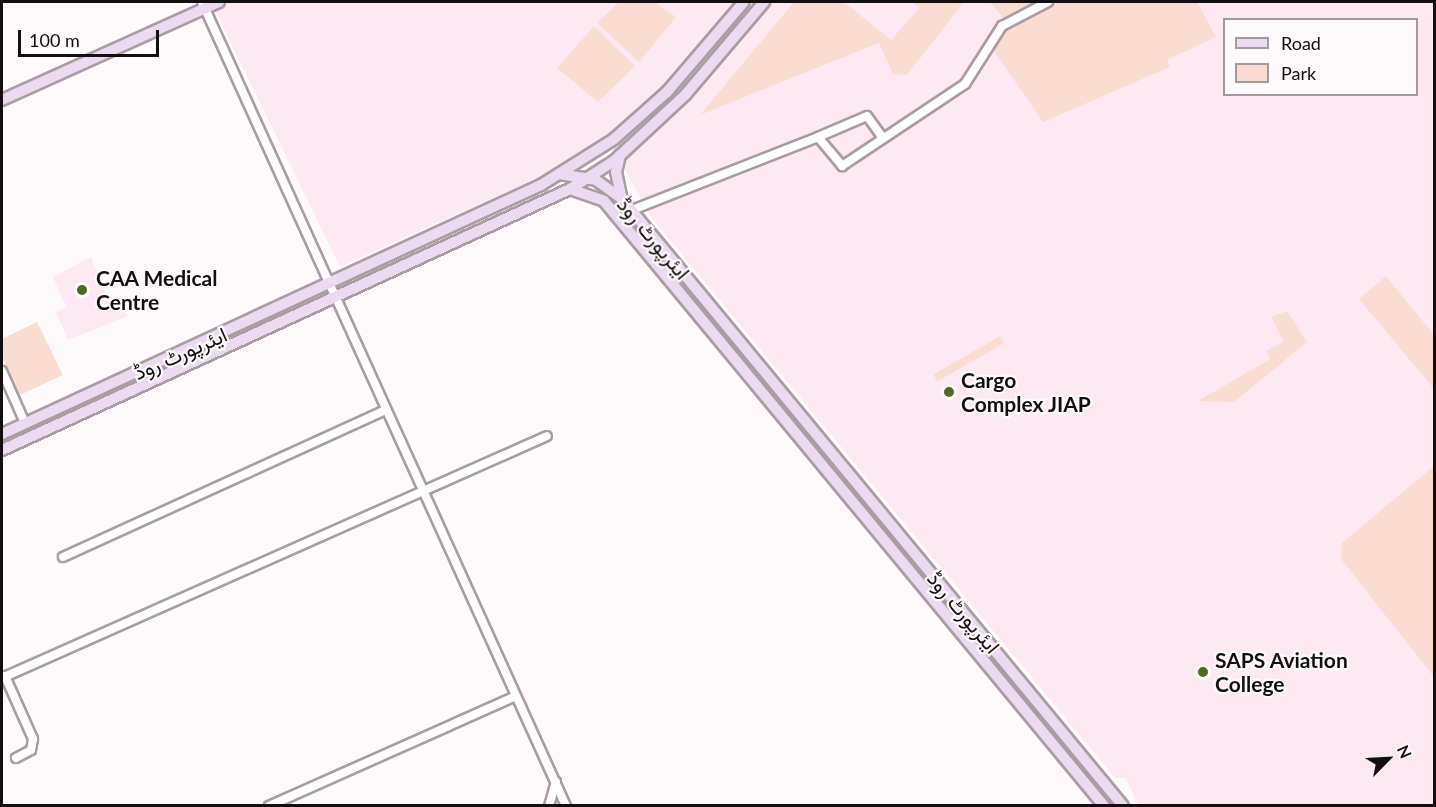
<!DOCTYPE html>
<html>
<head>
<meta charset="utf-8">
<style>
  body { margin:0 }
  #map { position:relative; width:1436px; height:807px; overflow:hidden; background:#fef9fb; font-family:Lato,Vazirmatn,sans-serif }
  div>[style] { position:absolute }
  .built>* { inset:0; background:#fee9f3 }
  .green>* { inset:0; background:#fadcd1; transform-origin:0 0 }
  .roads { filter:drop-shadow(2px 0 #a99da3) drop-shadow(-2px 0 #a99da3) drop-shadow(0 2px #a99da3) drop-shadow(0 -2px #a99da3) }
  .street>* { height:8px; margin:-4px; padding:0 4px; transform-origin:4px; border-radius:4px; background:#fff }
  .secondary>* { height:10px; margin:-5px; padding:0 5px; transform-origin:5px; border-radius:5px; background:#ebdaf0 }
  .dots>* { width:16px; height:16px; translate:-50% -50%; box-sizing:border-box; border:3px solid #fef9fb; border-radius:50% }
  span { translate:-50% -50%; white-space:nowrap; text-align:center; line-height:1.15; -webkit-text-stroke:4.5px #fef9fb; paint-order:stroke }
  .street-label { font-size:21px; color:#130f11 }
  .poi-label { font-size:21px; color:#130f11; font-weight:700 }
  .left { translate:0 -50%; text-align:left }
  .frame { position:absolute; inset:0; border:3px solid #130f11; pointer-events:none }
  .legend { position:absolute; left:1223px; top:18px; width:195px; height:78px; box-sizing:border-box; background:#fef9fb; border:2px solid #a09b9d; margin:0; padding:8px 10px; list-style:none; font-size:18px; color:#130f11 }
  .legend li { display:flex; align-items:center; gap:12px; height:30px }
  .legend b { width:30px; border:2px solid #a09b9d }
  .north { position:absolute; left:1358px; top:729px; width:60px; height:60px; -webkit-text-stroke:4px #fef9fb; paint-order:stroke; rotate:66deg; font-size:16px; font-weight:700; line-height:24px; text-align:center; color:#130f11 }
  .north::after { content:''; display:block; margin:auto; width:21px; height:27px; background:#130f11; clip-path:polygon(50% 0,100% 100%,50% 72%,0 100%) }
  .scale { position:absolute; left:18px; top:30px; width:141px; height:27px; box-sizing:border-box; border:3px solid #130f11; border-top:0; padding-left:8px; font-size:18px; line-height:21px; white-space:nowrap; color:#130f11; -webkit-text-stroke:4px #fef9fb; paint-order:stroke }
</style>
</head>
<body>
<div id="map">
  <div class="built">
    <i style="clip-path:polygon(evenodd,211px 2px,1434px 2px,1434px 805px,1138px 805px,1126px 778px,1115px 778px,650px 216px,607px 135px,544px 175px,340px 267px,211px 2px,1224px 20px,1416px 20px,1416px 94px,1224px 94px,1224px 20px)"></i>
    <i style="clip-path:polygon(91px 257px,111px 307px,121px 304px,128px 316px,68px 340px,56px 312px,66px 307px,53px 277px)"></i>
  </div>
  <div class="green">
    <i style="clip-path:polygon(619px 2px,654px 2px,676px 17px,639px 62px,597px 23px)"></i>
    <i style="clip-path:polygon(794px 2px,844px 2px,891px 40px,919px 8px,912px 2px,964px 2px,907px 75px,893px 74px,879px 43px,700px 115px)"></i>
    <i style="clip-path:polygon(990px 2px,1041px 2px,1004px 19px)"></i>
    <i style="clip-path:polygon(1055px 2px,1197px 2px,1216px 37px,1167px 60px,1170px 67px,1043px 122px,992px 48px,1017px 20px)"></i>
    <i style="clip-path:polygon(594px 26px,635px 66px,598px 102px,557px 68px)"></i>
    <i style="clip-path:polygon(1386px 276px,1434px 335px,1434px 389px,1359px 299px)"></i>
    <i style="clip-path:polygon(1287px 311px,1307px 342px,1234px 402px,1198px 401px,1270px 359px,1266px 351px,1284px 342px,1271px 317px)"></i>
    <i style="clip-path:polygon(37px 322px,63px 375px,20px 395px,2px 357px,2px 339px)"></i>
    <i style="left:1000px;top:336px;width:8px;height:77px;rotate:60deg"></i>
    <i style="clip-path:polygon(1434px 466px,1434px 677px,1341px 559px,1342px 543px)"></i>
  </div>
  <div class="roads">
    <div class="street">
      <i style="left:202px;top:2px;width:883px;rotate:65.64deg"></i>
      <i style="left:818px;top:137px;width:53px;rotate:-23.2deg"></i>
      <i style="left:867px;top:116px;width:27px;rotate:54deg"></i>
      <i style="left:632px;top:210px;width:200px;rotate:-21.4deg"></i>
      <i style="left:818px;top:137px;width:38px;rotate:50deg"></i>
      <i style="left:842px;top:166px;width:148px;rotate:-33.7deg"></i>
      <i style="left:965px;top:84px;width:69px;rotate:-57.5deg"></i>
      <i style="left:1002px;top:26px;width:52px;rotate:-27.6deg"></i>
      <i style="left:2px;top:371px;width:57px;rotate:66.1deg"></i>
      <i style="left:63px;top:557px;width:355px;rotate:-24.5deg"></i>
      <i style="left:5px;top:676px;width:69px;rotate:66deg"></i>
      <i style="left:33px;top:739px;width:11px;rotate:100deg"></i>
      <i style="left:31px;top:750px;width:17px;rotate:152deg"></i>
      <i style="left:2px;top:678px;width:596px;rotate:-23.94deg"></i>
      <i style="left:269px;top:806px;width:270px;rotate:-24deg"></i>
      <i style="left:549px;top:806px;width:25px;rotate:-74deg"></i>
    </div>
    <div class="secondary">
      <i style="left:2px;top:100px;width:238px;rotate:-24.3deg"></i>
      <i style="left:620px;top:155px;width:17px;rotate:103deg"></i>
      <i style="left:616px;top:172px;width:24px;rotate:78deg"></i>
      <i style="left:559px;top:174px;width:37px;rotate:9deg"></i>
      <i style="left:596px;top:180px;width:32px;rotate:36deg"></i>
      <i style="left:622px;top:199px;width:787px;rotate:50.46deg"></i>
      <i style="left:570px;top:189px;width:36px;rotate:19deg"></i>
      <i style="left:604px;top:201px;width:785px;rotate:50.43deg"></i>
      <i style="left:2px;top:434px;width:594px;rotate:-24.8deg"></i>
      <i style="left:541px;top:185px;width:86px;rotate:-32.2deg"></i>
      <i style="left:614px;top:139px;width:71px;rotate:-41.6deg"></i>
      <i style="left:667px;top:92px;width:118px;rotate:-49.5deg"></i>
      <i style="left:2px;top:450px;width:625px;rotate:-24.68deg"></i>
      <i style="left:570px;top:189px;width:52px;rotate:-32.5deg"></i>
      <i style="left:614px;top:161px;width:98px;rotate:-42.9deg"></i>
      <i style="left:686px;top:94px;width:121px;rotate:-49.7deg"></i>
    </div>
  </div>
  <div class="dots">
    <i style="left:82px;top:290px;background:#4f691b"></i>
    <i style="left:949px;top:392px;background:#4f691b"></i>
    <i style="left:1203px;top:672px;background:#4f691b"></i>
  </div>
  <div class="street-label">
    <span style="left:654px;top:238px;rotate:50deg">ایئرپورٹ روڈ</span>
    <span style="left:180px;top:353px;rotate:-24deg">ایئرپورٹ روڈ</span>
    <span style="left:964px;top:612px;rotate:50deg">ایئرپورٹ روڈ</span>
  </div>
  <div class="poi-label">
    <span class="left" style="left:96px;top:290px">CAA Medical<br>Centre</span>
    <span class="left" style="left:961px;top:392px">Cargo<br>Complex JIAP</span>
    <span class="left" style="left:1215px;top:672px">SAPS Aviation<br>College</span>
  </div>
  <div class="frame"></div>
  <ul class="legend">
  <li><b style="height:8px;background:#ebdaf0"></b>Road</li>
  <li><b style="height:16px;background:#fadcd1"></b>Park</li>
  </ul>
  <div class="north">N</div>
  <div class="scale">100 m</div>
</div>
</body>
</html>
